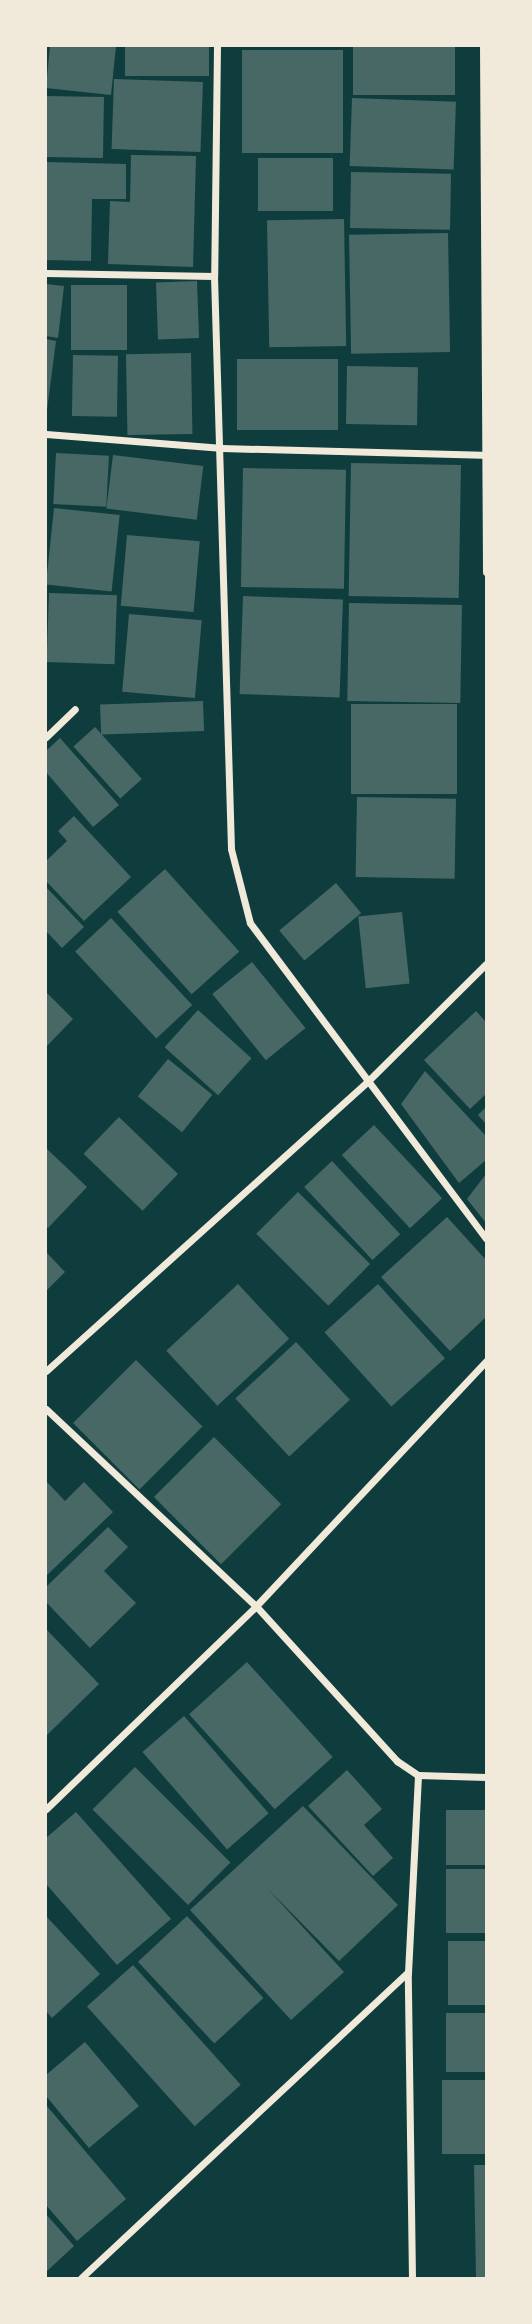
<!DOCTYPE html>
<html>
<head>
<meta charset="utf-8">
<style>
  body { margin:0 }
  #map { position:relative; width:532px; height:2324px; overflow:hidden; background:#0f3d3e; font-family:"Nunito Sans",sans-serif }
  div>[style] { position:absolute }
  .building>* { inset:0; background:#486865; transform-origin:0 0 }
  .minor>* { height:7px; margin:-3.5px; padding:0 3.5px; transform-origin:3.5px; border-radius:3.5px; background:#f1e9da }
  span { translate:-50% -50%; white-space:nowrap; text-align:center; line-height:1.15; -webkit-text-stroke:7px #f1e9da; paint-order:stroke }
  .frame { position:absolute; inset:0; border:47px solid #f1e9da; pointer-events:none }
</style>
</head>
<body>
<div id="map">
  <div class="building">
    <i style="clip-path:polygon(50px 46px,116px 46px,111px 95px,46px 88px)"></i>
    <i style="left:125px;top:46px;width:84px;height:30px"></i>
    <i style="left:353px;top:46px;width:102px;height:49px"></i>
    <i style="left:343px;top:50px;width:103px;height:101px;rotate:90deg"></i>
    <i style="left:114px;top:79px;width:89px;height:70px;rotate:2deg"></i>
    <i style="left:46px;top:96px;width:58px;height:61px;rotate:1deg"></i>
    <i style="left:352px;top:98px;width:104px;height:68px;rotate:2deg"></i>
    <i style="clip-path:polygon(131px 155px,196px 156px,193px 267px,108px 264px,110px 201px,130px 202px)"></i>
    <i style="left:333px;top:158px;width:53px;height:75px;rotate:90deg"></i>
    <i style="clip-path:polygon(46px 162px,126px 164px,126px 199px,92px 199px,91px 261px,46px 260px)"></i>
    <i style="left:351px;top:172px;width:100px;height:56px;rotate:1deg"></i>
    <i style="left:344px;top:219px;width:127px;height:77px;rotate:89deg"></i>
    <i style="left:448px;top:233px;width:119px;height:99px;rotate:89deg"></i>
    <i style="left:197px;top:281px;width:57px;height:41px;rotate:88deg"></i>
    <i style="clip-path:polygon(46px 284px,64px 286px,58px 338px,46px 336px)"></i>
    <i style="left:127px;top:285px;width:65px;height:56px;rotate:90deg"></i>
    <i style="clip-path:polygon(46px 339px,56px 341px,47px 410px,46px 410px)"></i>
    <i style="left:191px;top:353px;width:81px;height:65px;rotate:89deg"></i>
    <i style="left:73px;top:355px;width:45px;height:61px;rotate:1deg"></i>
    <i style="left:237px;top:359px;width:101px;height:71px"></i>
    <i style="left:347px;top:366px;width:71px;height:58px;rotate:1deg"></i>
    <i style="left:56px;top:453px;width:53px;height:51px;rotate:3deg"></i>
    <i style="left:113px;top:455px;width:91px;height:54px;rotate:7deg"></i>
    <i style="left:351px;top:463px;width:110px;height:133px;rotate:1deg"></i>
    <i style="left:243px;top:468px;width:103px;height:119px;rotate:1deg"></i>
    <i style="left:54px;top:508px;width:66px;height:77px;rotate:6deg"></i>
    <i style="left:127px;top:535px;width:73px;height:71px;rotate:5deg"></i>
    <i style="left:49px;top:593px;width:68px;height:69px;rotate:2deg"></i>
    <i style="left:243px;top:596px;width:100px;height:98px;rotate:2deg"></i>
    <i style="left:349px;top:603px;width:113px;height:98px;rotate:1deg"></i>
    <i style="left:129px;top:614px;width:73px;height:78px;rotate:5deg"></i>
    <i style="left:203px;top:701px;width:30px;height:103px;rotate:88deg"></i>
    <i style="left:351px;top:704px;width:106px;height:90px"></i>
    <i style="left:95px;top:727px;width:70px;height:29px;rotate:48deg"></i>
    <i style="clip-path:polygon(60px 738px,119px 805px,93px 827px,46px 772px,46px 751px)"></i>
    <i style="left:357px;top:797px;width:99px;height:80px;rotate:1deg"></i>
    <i style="clip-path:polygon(74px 816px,131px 877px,84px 921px,46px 881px,46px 861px,67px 841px,58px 831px)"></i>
    <i style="left:165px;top:869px;width:111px;height:64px;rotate:48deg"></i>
    <i style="left:336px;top:883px;width:39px;height:74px;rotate:50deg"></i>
    <i style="clip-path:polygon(46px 887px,84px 927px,62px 948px,46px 931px)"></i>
    <i style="left:402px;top:912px;width:72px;height:44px;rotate:84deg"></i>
    <i style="left:111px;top:918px;width:119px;height:49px;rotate:47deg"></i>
    <i style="left:252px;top:962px;width:85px;height:51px;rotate:51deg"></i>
    <i style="clip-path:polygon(46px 992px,73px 1019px,46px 1047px)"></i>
    <i style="left:198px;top:1010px;width:72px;height:50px;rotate:42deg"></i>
    <i style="clip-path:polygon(476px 1011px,486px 1022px,486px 1094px,470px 1109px,424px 1060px)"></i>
    <i style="left:168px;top:1059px;width:57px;height:48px;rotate:39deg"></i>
    <i style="clip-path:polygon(425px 1071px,486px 1136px,486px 1160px,459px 1183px,401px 1104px)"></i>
    <i style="clip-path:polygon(486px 1107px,486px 1124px,478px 1115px)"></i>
    <i style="left:119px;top:1117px;width:82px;height:51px;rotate:44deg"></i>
    <i style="left:374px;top:1125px;width:100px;height:44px;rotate:47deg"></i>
    <i style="clip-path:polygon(46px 1148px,87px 1187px,48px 1228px,46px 1226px)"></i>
    <i style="left:332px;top:1161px;width:100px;height:38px;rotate:47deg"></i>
    <i style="clip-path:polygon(486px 1174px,486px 1223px,467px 1199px)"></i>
    <i style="left:298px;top:1192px;width:102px;height:59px;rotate:45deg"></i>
    <i style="clip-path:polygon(447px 1217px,486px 1260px,486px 1317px,450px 1351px,381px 1277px)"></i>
    <i style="clip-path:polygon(46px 1252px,65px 1272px,46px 1291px)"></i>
    <i style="left:238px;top:1284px;width:75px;height:98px;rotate:47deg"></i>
    <i style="left:378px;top:1284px;width:100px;height:72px;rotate:48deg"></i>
    <i style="left:296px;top:1342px;width:79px;height:83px;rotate:47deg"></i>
    <i style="left:136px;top:1360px;width:94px;height:89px;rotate:45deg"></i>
    <i style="left:214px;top:1437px;width:95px;height:85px;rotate:45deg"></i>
    <i style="clip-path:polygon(46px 1481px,65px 1501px,84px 1482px,113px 1512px,46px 1576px)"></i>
    <i style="clip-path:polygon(108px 1527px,128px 1547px,104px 1571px,136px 1603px,90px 1648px,46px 1602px,46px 1587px)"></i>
    <i style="clip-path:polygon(46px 1629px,99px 1684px,46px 1736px)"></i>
    <i style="left:247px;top:1662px;width:128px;height:78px;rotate:48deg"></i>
    <i style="left:184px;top:1716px;width:129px;height:55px;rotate:49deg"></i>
    <i style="left:135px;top:1767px;width:135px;height:60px;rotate:45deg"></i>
    <i style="clip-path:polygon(347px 1770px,382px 1809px,364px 1825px,393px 1858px,373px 1876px,308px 1806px)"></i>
    <i style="clip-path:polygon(303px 1806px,398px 1905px,339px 1961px,267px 1888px,344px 1972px,291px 2020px,190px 1910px)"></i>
    <i style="left:486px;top:1810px;width:55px;height:40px;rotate:90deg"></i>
    <i style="clip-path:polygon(76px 1812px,171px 1919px,117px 1965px,46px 1884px,46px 1838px)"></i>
    <i style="left:486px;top:1869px;width:64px;height:40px;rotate:90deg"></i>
    <i style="clip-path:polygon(46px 1916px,100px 1974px,52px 2018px,46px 2011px)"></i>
    <i style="left:187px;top:1916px;width:112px;height:67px;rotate:47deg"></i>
    <i style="left:448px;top:1941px;width:38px;height:64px"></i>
    <i style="left:133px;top:1965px;width:161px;height:62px;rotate:48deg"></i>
    <i style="left:486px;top:2013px;width:59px;height:40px;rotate:90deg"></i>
    <i style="clip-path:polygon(85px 2042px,139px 2106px,89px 2148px,46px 2096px,46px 2075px)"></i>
    <i style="left:486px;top:2080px;width:74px;height:44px;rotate:90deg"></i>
    <i style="clip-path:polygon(46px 2105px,126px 2199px,77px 2241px,46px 2205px)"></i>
    <i style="clip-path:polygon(474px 2165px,486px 2165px,486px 2278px,476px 2278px)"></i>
    <i style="clip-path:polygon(46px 2214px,74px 2246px,46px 2272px)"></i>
  </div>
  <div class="minor">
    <i style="left:217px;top:46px;width:230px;rotate:90.7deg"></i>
    <i style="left:214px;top:276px;width:573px;rotate:88.3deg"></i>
    <i style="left:231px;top:849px;width:76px;rotate:75.6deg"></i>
    <i style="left:250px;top:923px;width:394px;rotate:53.2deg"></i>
    <i style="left:483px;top:46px;width:526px;rotate:89.67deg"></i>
    <i style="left:46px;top:273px;width:168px;rotate:1deg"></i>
    <i style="left:46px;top:434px;width:177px;rotate:4.5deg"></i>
    <i style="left:222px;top:448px;width:260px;rotate:1.5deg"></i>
    <i style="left:46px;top:737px;width:40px;rotate:-44deg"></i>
    <i style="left:46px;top:1371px;width:431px;rotate:-42deg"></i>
    <i style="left:366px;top:1083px;width:169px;rotate:-44.8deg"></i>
    <i style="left:46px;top:1409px;width:288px;rotate:43.2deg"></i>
    <i style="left:256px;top:1606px;width:210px;rotate:47.7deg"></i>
    <i style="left:397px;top:1761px;width:25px;rotate:34deg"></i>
    <i style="left:418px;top:1775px;width:68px;rotate:1.7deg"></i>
    <i style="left:46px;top:1809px;width:292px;rotate:-44deg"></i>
    <i style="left:256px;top:1606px;width:336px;rotate:-46.8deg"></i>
    <i style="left:81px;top:2278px;width:446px;rotate:-43.1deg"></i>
    <i style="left:412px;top:2278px;width:305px;rotate:-90.8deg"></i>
    <i style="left:408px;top:1973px;width:198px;rotate:-87.1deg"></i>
  </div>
  <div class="frame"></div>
</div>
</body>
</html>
